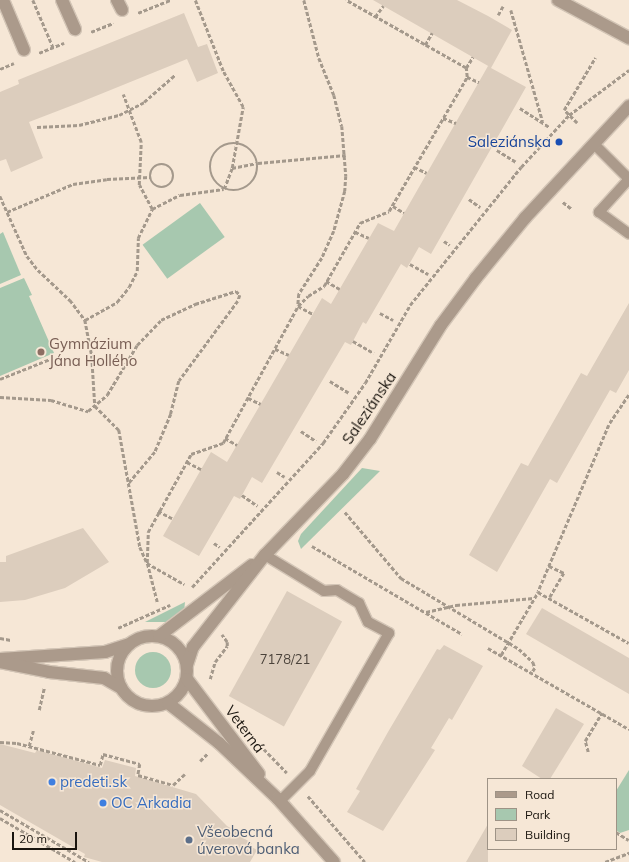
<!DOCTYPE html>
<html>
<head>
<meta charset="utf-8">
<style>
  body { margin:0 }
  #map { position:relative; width:629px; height:862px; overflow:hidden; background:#f6e7d6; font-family:Mulish,sans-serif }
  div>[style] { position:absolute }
  .green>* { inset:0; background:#a7c8af; transform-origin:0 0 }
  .round { border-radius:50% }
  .building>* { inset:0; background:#dccdbd; transform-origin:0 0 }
  .path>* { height:2.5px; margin-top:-1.25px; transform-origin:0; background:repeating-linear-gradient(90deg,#a4998c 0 4px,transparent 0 6px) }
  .path>.ring { margin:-1.25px; padding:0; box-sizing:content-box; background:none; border:2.5px solid #a4998c; border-radius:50% }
  .roads { filter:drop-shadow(1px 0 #d3c5b6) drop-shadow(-1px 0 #d3c5b6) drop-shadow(0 1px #d3c5b6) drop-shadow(0 -1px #d3c5b6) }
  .lane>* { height:10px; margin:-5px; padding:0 5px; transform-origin:5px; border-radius:5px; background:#ab9a8b }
  .street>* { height:12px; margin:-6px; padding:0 6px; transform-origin:6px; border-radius:6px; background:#ab9a8b }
  .street>.ring { margin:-6px; padding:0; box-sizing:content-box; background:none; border:12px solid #ab9a8b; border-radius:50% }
  .dots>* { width:11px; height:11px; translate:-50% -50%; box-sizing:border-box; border:2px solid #f6e7d6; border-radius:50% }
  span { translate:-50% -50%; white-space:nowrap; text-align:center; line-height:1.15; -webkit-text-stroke:3px #f6e7d6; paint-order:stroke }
  .number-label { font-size:13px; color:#4a423a }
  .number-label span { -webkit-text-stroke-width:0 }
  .transit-label { font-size:15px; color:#164399 }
  .right { translate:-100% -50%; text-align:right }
  .education-label { font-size:15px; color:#785e54 }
  .left { translate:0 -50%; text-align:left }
  .street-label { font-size:15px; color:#19140e }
  .shop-label { font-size:15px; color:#366cbe }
  .service-label { font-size:15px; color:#4e5e75 }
  .legend { position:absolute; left:487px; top:778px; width:130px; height:72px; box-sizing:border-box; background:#f6e7d6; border:1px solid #9e9386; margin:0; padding:5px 7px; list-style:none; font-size:12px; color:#19140e }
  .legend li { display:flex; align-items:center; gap:8px; height:20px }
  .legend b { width:20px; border:1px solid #9e9386 }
  .scale { position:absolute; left:12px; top:832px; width:65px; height:18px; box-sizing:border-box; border:2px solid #19140e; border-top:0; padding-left:5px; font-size:12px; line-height:14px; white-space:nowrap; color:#19140e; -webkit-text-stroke:3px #f6e7d6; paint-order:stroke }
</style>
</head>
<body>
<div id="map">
  <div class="green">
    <i style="left:200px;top:203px;width:42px;height:71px;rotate:54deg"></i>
    <i style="clip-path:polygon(3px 232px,21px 275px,0 284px,0 234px)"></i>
    <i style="clip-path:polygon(24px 278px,32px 295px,29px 296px,54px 353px,0 376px,0 288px)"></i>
    <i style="clip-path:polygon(362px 468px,380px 471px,301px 549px,298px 541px,301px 534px)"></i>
    <i style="clip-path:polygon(185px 602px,184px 612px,166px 622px,145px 622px)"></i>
    <i class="round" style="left:135px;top:652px;width:36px;height:36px"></i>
    <i style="clip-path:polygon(629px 770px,629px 830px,620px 833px,616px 830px,616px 791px)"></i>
  </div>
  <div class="building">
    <i style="clip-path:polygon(373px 0,457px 0,488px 16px,512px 30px,491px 68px,526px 87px,431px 254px,419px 247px,407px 268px,401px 264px,366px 324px,363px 322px,351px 345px,345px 342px,262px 483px,252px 477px,240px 499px,234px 496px,199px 556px,163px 536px,211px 452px,227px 462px,322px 298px,331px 304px,378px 223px,394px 231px,488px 66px,490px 67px)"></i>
    <i style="clip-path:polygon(184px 13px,198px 47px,207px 44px,218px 73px,197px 82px,187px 59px,81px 102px,29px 122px,43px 158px,11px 172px,6px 159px,0 161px,0 92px,19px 84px,18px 80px)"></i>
    <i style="clip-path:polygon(629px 303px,629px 370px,616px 393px,610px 390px,557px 483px,550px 479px,497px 572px,469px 555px,521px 463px,528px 466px,581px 373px,587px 376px)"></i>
    <i style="clip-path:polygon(83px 528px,109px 562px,65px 588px,25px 600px,0 602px,0 562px,6px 562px,6px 556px)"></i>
    <i style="left:287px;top:591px;width:63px;height:120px;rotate:29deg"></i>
    <i style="clip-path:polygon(542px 608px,629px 658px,629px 694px,526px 634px)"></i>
    <i style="clip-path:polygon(444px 645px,483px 666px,452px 720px,449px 718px,431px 748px,435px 750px,383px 831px,347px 812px,360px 791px,356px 789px,388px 732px,437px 649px,440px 650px)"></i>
    <i style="clip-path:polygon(556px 708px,584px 724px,550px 779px,542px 779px,522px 766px)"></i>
    <i style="clip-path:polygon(0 744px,35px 753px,37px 750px,102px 768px,105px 760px,136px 768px,135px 776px,196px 794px,227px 826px,244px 836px,243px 838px,252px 843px,250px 846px,257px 850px,250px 862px,102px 862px,84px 857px,85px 854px,0 805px)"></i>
    <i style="clip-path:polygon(488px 824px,488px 862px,466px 862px)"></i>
  </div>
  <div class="path">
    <i style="left:33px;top:0;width:51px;rotate:66.9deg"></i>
    <i style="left:304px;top:0;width:60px;rotate:75.5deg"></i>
    <i style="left:319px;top:58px;width:40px;rotate:68deg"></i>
    <i style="left:334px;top:95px;width:32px;rotate:76deg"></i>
    <i style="left:342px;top:126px;width:50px;rotate:85.4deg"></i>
    <i style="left:346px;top:176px;width:15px;rotate:94deg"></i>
    <i style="left:345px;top:191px;width:41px;rotate:105.4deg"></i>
    <i style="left:334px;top:231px;width:30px;rotate:114deg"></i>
    <i style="left:322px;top:258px;width:43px;rotate:122.6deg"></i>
    <i style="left:299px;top:294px;width:12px;rotate:95deg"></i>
    <i style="left:298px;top:306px;width:17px;rotate:28deg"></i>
    <i style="left:511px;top:10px;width:116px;rotate:74.1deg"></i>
    <i style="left:138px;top:13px;width:35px;rotate:-22deg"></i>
    <i style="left:498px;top:15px;width:10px;rotate:-61deg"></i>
    <i style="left:375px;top:17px;width:14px;rotate:-54deg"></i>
    <i style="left:91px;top:32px;width:24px;rotate:-22deg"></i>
    <i style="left:425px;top:45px;width:14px;rotate:-60deg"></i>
    <i style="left:39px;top:53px;width:27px;rotate:-22deg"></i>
    <i style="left:466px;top:68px;width:13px;rotate:-58deg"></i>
    <i style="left:0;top:69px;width:15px;rotate:-23deg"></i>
    <i style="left:467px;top:77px;width:13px;rotate:23deg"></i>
    <i style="left:520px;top:108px;width:35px;rotate:33deg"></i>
    <i style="left:443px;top:118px;width:14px;rotate:21deg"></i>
    <i style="left:577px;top:123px;width:18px;rotate:-135deg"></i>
    <i style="left:564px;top:110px;width:61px;rotate:-59.2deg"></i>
    <i style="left:37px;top:127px;width:42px;rotate:-2.7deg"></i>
    <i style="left:79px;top:125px;width:41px;rotate:-14deg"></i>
    <i style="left:119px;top:115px;width:28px;rotate:-27deg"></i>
    <i style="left:144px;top:102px;width:41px;rotate:-41.1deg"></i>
    <i class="ring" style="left:210px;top:143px;width:45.5px;height:45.5px"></i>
    <i style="left:497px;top:150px;width:22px;rotate:32deg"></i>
    <i class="ring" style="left:150px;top:164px;width:21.5px;height:21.5px"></i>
    <i style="left:414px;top:167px;width:14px;rotate:25deg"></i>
    <i style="left:232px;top:168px;width:26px;rotate:-11deg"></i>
    <i style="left:258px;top:163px;width:88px;rotate:-5.2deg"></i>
    <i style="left:0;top:196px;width:66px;rotate:65.8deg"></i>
    <i style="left:27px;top:256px;width:18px;rotate:52deg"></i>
    <i style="left:38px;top:270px;width:44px;rotate:43.2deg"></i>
    <i style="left:70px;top:300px;width:25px;rotate:53deg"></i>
    <i style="left:85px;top:320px;width:38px;rotate:79deg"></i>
    <i style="left:92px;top:357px;width:49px;rotate:86.5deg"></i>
    <i style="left:95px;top:406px;width:34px;rotate:45deg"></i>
    <i style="left:119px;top:430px;width:119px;rotate:79.8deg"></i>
    <i style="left:140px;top:547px;width:17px;rotate:66deg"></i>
    <i style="left:147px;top:563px;width:43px;rotate:29.6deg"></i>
    <i style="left:469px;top:199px;width:14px;rotate:36deg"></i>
    <i style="left:563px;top:202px;width:11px;rotate:38deg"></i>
    <i style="left:393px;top:206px;width:13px;rotate:32deg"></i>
    <i style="left:152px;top:209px;width:31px;rotate:-27deg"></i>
    <i style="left:180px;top:195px;width:44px;rotate:-7.8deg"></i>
    <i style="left:224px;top:189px;width:22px;rotate:-69deg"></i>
    <i style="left:232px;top:168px;width:62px;rotate:-79.8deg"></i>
    <i style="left:243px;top:107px;width:41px;rotate:-119.1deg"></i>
    <i style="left:223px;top:71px;width:76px;rotate:-111.5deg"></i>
    <i style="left:7px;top:212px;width:72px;rotate:-23deg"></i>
    <i style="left:73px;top:184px;width:34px;rotate:-8deg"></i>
    <i style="left:107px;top:179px;width:43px;rotate:-2.7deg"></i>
    <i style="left:355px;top:232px;width:15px;rotate:23deg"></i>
    <i style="left:444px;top:241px;width:7px;rotate:34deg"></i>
    <i style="left:410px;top:264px;width:21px;rotate:29deg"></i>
    <i style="left:326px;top:281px;width:16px;rotate:30deg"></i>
    <i style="left:380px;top:313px;width:15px;rotate:28deg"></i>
    <i style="left:85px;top:320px;width:37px;rotate:-29deg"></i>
    <i style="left:117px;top:302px;width:19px;rotate:-51deg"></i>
    <i style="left:129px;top:287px;width:18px;rotate:-63deg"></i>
    <i style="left:137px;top:271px;width:33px;rotate:-88deg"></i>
    <i style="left:138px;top:238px;width:32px;rotate:-64deg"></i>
    <i style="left:152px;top:209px;width:27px;rotate:-118deg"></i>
    <i style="left:139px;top:185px;width:43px;rotate:-87.3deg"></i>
    <i style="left:141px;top:142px;width:51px;rotate:-110.6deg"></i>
    <i style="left:353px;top:341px;width:24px;rotate:30deg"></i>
    <i style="left:275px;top:349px;width:15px;rotate:23deg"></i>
    <i style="left:0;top:379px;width:59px;rotate:-21.8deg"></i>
    <i style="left:330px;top:381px;width:22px;rotate:32deg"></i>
    <i style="left:629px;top:395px;width:36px;rotate:124deg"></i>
    <i style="left:609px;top:425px;width:181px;rotate:113deg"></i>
    <i style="left:538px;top:592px;width:104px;rotate:29.3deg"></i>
    <i style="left:0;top:397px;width:51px;rotate:3.4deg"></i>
    <i style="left:51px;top:400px;width:39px;rotate:17deg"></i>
    <i style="left:88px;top:411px;width:25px;rotate:-40deg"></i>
    <i style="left:107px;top:395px;width:58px;rotate:-59deg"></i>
    <i style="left:137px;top:345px;width:35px;rotate:-46deg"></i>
    <i style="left:161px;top:320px;width:38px;rotate:-25deg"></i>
    <i style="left:195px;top:304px;width:43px;rotate:-17.6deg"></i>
    <i style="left:236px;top:291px;width:6px;rotate:45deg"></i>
    <i style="left:240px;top:295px;width:6px;rotate:108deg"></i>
    <i style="left:238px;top:301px;width:99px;rotate:126.4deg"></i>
    <i style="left:179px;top:381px;width:34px;rotate:104deg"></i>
    <i style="left:171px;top:414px;width:41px;rotate:112.8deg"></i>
    <i style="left:155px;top:452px;width:40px;rotate:130deg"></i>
    <i style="left:248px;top:398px;width:14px;rotate:25deg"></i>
    <i style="left:301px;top:431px;width:18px;rotate:34deg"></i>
    <i style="left:225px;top:438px;width:14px;rotate:30deg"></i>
    <i style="left:187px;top:462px;width:16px;rotate:27deg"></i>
    <i style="left:277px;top:472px;width:9px;rotate:32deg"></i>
    <i style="left:242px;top:495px;width:19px;rotate:35deg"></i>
    <i style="left:158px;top:511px;width:16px;rotate:27deg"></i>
    <i style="left:345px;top:512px;width:87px;rotate:49.7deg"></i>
    <i style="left:401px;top:578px;width:138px;rotate:31deg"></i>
    <i style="left:519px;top:649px;width:19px;rotate:43deg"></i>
    <i style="left:533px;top:662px;width:6px;rotate:72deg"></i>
    <i style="left:535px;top:668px;width:6px;rotate:121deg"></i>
    <i style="left:214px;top:543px;width:7px;rotate:34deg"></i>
    <i style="left:312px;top:546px;width:174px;rotate:30.4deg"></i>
    <i style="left:549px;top:566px;width:17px;rotate:25deg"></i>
    <i style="left:564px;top:573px;width:28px;rotate:120deg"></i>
    <i style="left:192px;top:587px;width:195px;rotate:-47.7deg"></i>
    <i style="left:323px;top:443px;width:73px;rotate:-55deg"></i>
    <i style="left:365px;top:383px;width:90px;rotate:-60deg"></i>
    <i style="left:410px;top:305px;width:177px;rotate:-51.2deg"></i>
    <i style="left:521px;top:167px;width:71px;rotate:-47.3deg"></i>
    <i style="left:569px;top:115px;width:75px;rotate:-36.9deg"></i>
    <i style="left:157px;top:602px;width:40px;rotate:-104.4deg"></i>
    <i style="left:147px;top:563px;width:31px;rotate:-88deg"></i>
    <i style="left:148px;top:532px;width:89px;rotate:-61.1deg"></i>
    <i style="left:191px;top:454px;width:34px;rotate:-19deg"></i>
    <i style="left:223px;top:443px;width:156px;rotate:-61.3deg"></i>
    <i style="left:298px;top:306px;width:14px;rotate:-45deg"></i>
    <i style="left:308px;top:296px;width:19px;rotate:-32deg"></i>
    <i style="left:324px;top:286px;width:73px;rotate:-60.3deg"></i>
    <i style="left:360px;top:223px;width:31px;rotate:-22deg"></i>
    <i style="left:389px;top:211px;width:155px;rotate:-59.8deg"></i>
    <i style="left:467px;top:77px;width:9px;rotate:-96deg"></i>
    <i style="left:466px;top:68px;width:138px;rotate:-150.5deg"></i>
    <i style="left:426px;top:612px;width:31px;rotate:-13deg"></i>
    <i style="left:456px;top:605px;width:78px;rotate:-5.1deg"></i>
    <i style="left:118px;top:628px;width:57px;rotate:-23.9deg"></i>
    <i style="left:0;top:638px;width:11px;rotate:10deg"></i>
    <i style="left:488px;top:648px;width:163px;rotate:29.9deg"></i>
    <i style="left:501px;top:655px;width:73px;rotate:-59.6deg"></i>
    <i style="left:210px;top:679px;width:18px;rotate:-74deg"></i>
    <i style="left:215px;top:662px;width:20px;rotate:-53deg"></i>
    <i style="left:227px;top:646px;width:4px;rotate:-90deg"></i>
    <i style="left:227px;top:642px;width:9px;rotate:-126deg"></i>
    <i style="left:39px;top:710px;width:23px;rotate:-77deg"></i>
    <i style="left:0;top:742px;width:17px;rotate:3deg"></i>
    <i style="left:17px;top:743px;width:86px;rotate:14.8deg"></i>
    <i style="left:100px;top:765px;width:11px;rotate:-75deg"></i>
    <i style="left:103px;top:754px;width:38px;rotate:15deg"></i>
    <i style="left:140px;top:764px;width:11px;rotate:100deg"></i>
    <i style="left:138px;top:775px;width:36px;rotate:16deg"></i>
    <i style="left:173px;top:785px;width:16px;rotate:-43deg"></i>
    <i style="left:29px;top:746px;width:16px;rotate:-75deg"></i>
    <i style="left:264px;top:749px;width:33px;rotate:46deg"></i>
    <i style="left:588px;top:752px;width:11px;rotate:-105deg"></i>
    <i style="left:585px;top:741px;width:33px;rotate:-59deg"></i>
    <i style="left:200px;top:761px;width:10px;rotate:-45deg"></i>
    <i style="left:308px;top:796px;width:87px;rotate:49.2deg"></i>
    <i style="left:0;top:810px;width:103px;rotate:30.3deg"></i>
    <i style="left:0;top:818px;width:87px;rotate:30.4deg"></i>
    <i style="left:616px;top:832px;width:15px;rotate:32deg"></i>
    <i style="left:605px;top:862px;width:26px;rotate:-21deg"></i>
  </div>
  <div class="roads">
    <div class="lane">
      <i style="left:594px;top:144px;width:49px;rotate:45deg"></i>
      <i style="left:629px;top:179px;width:45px;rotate:132.3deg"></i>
      <i style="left:599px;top:212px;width:37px;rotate:36deg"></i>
      <i style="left:265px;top:555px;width:69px;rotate:31.4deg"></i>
      <i style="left:324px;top:591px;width:13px;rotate:-4deg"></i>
      <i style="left:337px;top:590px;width:26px;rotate:31deg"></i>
      <i style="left:359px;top:603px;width:21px;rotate:65deg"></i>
      <i style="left:368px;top:622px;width:24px;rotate:28deg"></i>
      <i style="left:389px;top:633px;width:159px;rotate:119.8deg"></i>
      <i style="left:310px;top:771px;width:42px;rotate:135deg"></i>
    </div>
    <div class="street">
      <i style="left:3px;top:0;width:54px;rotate:67.2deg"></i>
      <i style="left:62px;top:0;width:32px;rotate:66deg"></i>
      <i style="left:117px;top:0;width:11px;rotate:63deg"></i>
      <i style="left:558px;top:0;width:81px;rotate:28.2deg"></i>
      <i class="ring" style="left:117px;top:636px;width:58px;height:58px"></i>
      <i style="left:159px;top:636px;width:117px;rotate:-37.4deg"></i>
      <i style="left:0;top:659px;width:105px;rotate:-3.8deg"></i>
      <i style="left:105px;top:652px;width:25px;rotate:-18deg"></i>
      <i style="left:0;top:662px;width:50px;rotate:11.5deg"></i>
      <i style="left:49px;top:672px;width:55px;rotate:6.2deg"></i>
      <i style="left:104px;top:678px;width:20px;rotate:30deg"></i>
      <i style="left:187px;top:665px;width:19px;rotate:-72deg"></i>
      <i style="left:193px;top:647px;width:117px;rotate:-52deg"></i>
      <i style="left:265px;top:555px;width:112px;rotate:-46.1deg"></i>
      <i style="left:343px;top:474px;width:44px;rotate:-52.4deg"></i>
      <i style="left:370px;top:439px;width:134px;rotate:-58.1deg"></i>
      <i style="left:441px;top:325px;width:59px;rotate:-53.3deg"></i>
      <i style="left:476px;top:278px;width:77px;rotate:-50.8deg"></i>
      <i style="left:525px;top:218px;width:153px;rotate:-47.1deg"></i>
      <i style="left:187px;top:679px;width:119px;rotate:52.8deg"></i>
      <i style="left:168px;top:703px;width:65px;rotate:38.1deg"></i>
      <i style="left:219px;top:743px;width:81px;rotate:43.5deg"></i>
      <i style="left:278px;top:799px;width:84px;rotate:48.4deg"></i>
    </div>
  </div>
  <div class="dots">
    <i style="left:559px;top:142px;background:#1a4fb4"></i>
    <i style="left:41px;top:352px;background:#8d6e63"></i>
    <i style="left:52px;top:782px;background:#3f7fe0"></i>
    <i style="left:103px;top:803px;background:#3f7fe0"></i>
    <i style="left:189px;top:840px;background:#5c6f8a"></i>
  </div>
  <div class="number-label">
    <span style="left:285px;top:659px">7178/21</span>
  </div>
  <div class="transit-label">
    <span class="right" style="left:551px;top:142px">Saleziánska</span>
  </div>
  <div class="education-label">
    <span class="left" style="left:49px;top:352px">Gymnázium<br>Jána Hollého</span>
  </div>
  <div class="street-label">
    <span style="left:369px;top:408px;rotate:-56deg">Saleziánska</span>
    <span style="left:245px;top:729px;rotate:53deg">Veterná</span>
  </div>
  <div class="shop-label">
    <span class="left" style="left:60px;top:782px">predeti.sk</span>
    <span class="left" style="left:111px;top:803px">OC Arkadia</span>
  </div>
  <div class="service-label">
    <span class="left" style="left:197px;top:840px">Všeobecná<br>úverová banka</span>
  </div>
  <ul class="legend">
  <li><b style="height:5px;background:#ab9a8b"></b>Road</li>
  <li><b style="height:11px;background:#a7c8af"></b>Park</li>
  <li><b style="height:11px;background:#dccdbd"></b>Building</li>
  </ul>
  <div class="scale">20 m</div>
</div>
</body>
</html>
